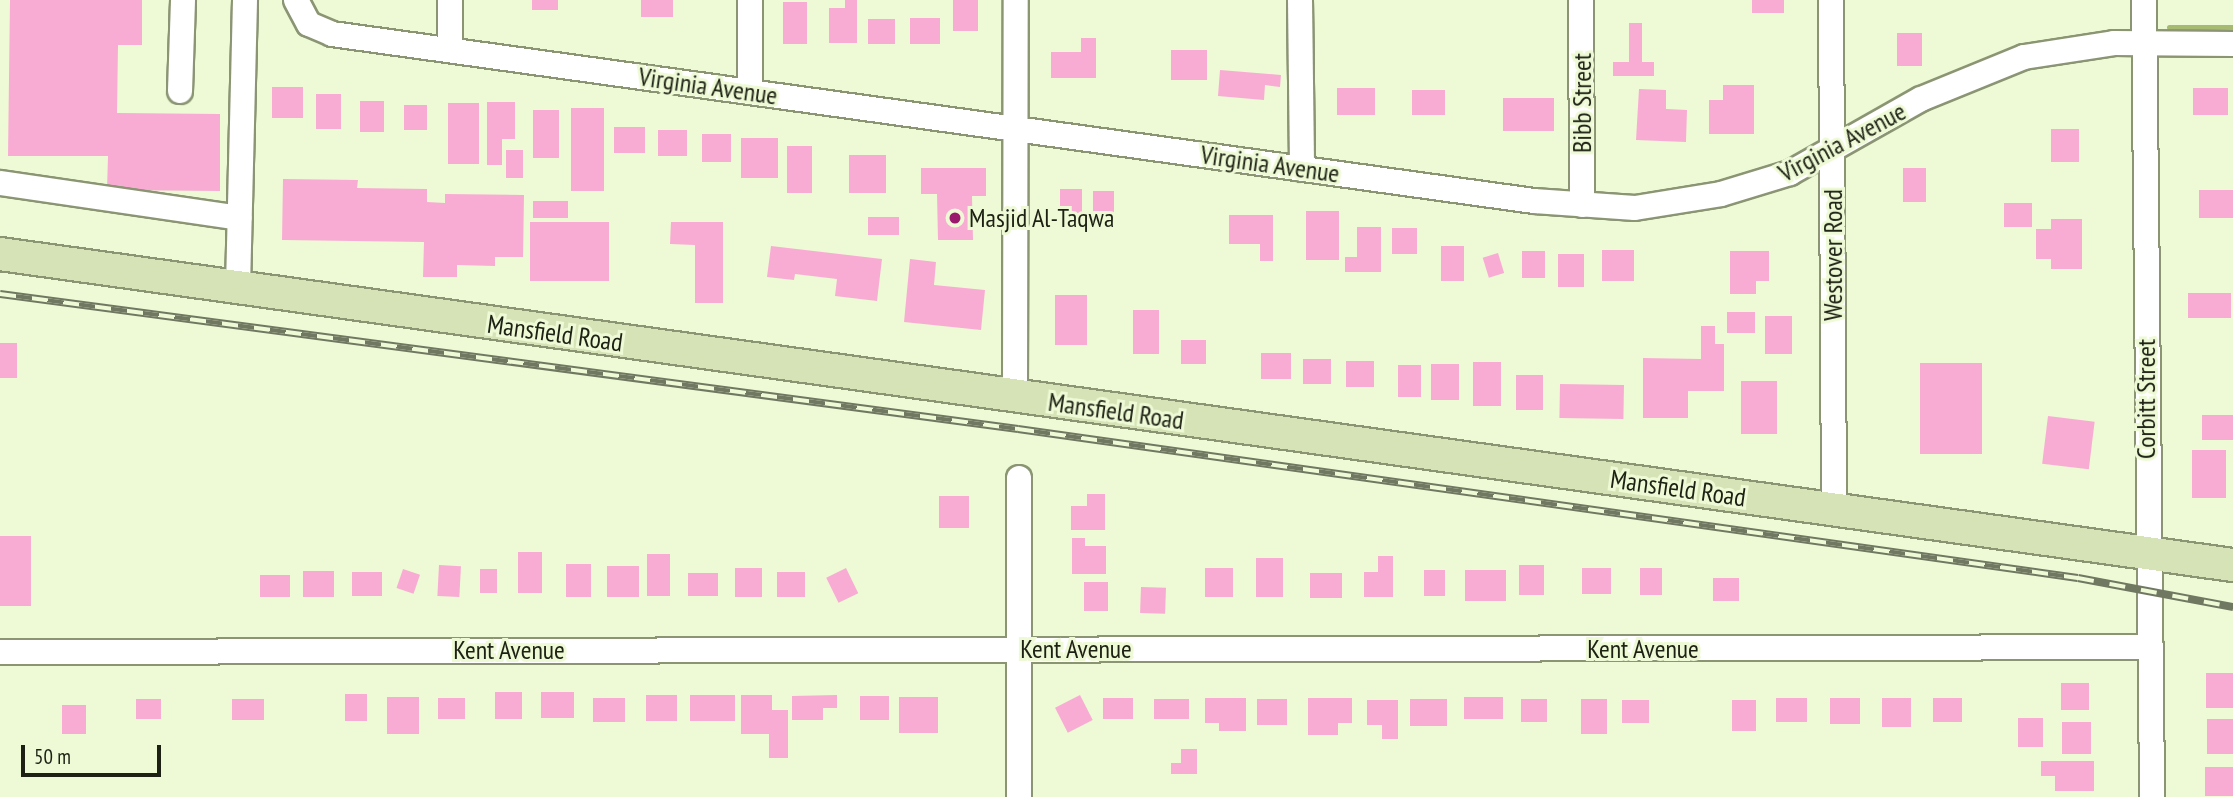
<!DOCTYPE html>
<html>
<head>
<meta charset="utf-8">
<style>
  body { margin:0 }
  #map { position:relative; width:2233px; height:797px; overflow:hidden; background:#eefad6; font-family:"PT Sans Narrow",sans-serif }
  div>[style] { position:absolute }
  .stream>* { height:5px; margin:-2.5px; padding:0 2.5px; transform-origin:2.5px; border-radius:2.5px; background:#a6bb71 }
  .building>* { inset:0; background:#f8acd3; transform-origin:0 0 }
  .roads { filter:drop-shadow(2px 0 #8b9574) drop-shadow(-2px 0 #8b9574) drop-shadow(0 2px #8b9574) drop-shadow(0 -2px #8b9574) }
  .minor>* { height:24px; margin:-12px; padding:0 12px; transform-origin:12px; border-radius:12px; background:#fff }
  .major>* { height:32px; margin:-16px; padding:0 16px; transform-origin:16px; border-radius:16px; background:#d6e3b6 }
  .rail>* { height:8px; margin-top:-4px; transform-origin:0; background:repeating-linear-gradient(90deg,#eefad6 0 16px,#717862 0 32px); box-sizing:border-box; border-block:2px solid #717862 }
  .dots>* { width:19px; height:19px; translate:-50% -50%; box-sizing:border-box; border:4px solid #eefad6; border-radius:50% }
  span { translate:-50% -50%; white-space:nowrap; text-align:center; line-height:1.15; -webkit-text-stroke:6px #eefad6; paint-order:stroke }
  .street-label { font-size:26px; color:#1d2114 }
  .poi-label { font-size:26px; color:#1d2114 }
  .left { translate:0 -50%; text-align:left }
  .scale { position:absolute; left:21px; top:745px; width:140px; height:32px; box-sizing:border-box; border:4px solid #1d2114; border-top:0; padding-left:9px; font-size:21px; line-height:24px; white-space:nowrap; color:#1d2114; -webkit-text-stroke:5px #eefad6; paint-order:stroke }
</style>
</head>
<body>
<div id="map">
  <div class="stream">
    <i style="left:2169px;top:27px;width:64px"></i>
  </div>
  <div class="building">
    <i style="clip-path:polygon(10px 0,142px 0,142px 45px,118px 45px,117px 113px,220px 114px,220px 191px,107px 190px,108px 156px,8px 156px)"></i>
    <i style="left:532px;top:0;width:26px;height:10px"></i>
    <i style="left:641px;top:0;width:32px;height:17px"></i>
    <i style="clip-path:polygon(845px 0,857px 0,857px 43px,829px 43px,829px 8px,845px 8px)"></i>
    <i style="left:953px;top:0;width:25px;height:31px"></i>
    <i style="left:1752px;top:0;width:32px;height:13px"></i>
    <i style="left:783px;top:2px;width:24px;height:42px"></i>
    <i style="left:910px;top:18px;width:30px;height:26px"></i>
    <i style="left:868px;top:19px;width:27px;height:25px"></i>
    <i style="clip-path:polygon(1629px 23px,1642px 23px,1642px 62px,1654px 62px,1654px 76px,1613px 76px,1613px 62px,1629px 62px)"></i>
    <i style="left:1897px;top:33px;width:25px;height:33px"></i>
    <i style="clip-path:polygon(1081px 38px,1096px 38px,1096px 78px,1051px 78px,1051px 52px,1081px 52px)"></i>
    <i style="left:1171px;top:50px;width:36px;height:30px"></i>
    <i style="clip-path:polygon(1220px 70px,1281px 75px,1280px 87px,1265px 85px,1264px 100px,1218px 96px)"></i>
    <i style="clip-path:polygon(1723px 85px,1754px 85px,1754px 134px,1709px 134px,1709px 100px,1723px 100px)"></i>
    <i style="left:272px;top:87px;width:31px;height:31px"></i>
    <i style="left:1337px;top:88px;width:38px;height:27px"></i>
    <i style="left:2193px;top:88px;width:35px;height:27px"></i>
    <i style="clip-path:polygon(1639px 89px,1666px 90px,1666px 109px,1687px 110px,1686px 142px,1636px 140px)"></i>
    <i style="left:1412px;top:90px;width:33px;height:25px"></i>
    <i style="left:316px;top:94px;width:25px;height:35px"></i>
    <i style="left:1503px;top:98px;width:51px;height:33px"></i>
    <i style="left:360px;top:101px;width:24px;height:31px"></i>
    <i style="clip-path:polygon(487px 102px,515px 102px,515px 139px,502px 139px,502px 165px,487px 165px)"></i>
    <i style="left:448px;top:103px;width:31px;height:61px"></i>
    <i style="left:404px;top:105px;width:23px;height:25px"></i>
    <i style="left:571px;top:108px;width:33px;height:83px"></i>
    <i style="left:533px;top:110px;width:26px;height:48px"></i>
    <i style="left:614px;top:127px;width:31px;height:26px"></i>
    <i style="left:2051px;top:129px;width:28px;height:33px"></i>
    <i style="left:658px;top:130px;width:29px;height:26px"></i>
    <i style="left:702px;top:134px;width:29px;height:28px"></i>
    <i style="left:741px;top:138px;width:37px;height:40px"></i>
    <i style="left:787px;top:146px;width:25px;height:47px"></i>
    <i style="left:506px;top:150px;width:17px;height:28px"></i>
    <i style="left:849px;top:155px;width:37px;height:38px"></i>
    <i style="clip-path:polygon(921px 168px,986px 168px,986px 196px,972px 196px,973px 240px,938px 240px,937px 194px,921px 194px)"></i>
    <i style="left:1903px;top:168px;width:23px;height:34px"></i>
    <i style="clip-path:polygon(283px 179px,358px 180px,357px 188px,427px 189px,427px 202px,445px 203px,445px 194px,524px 195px,523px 257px,495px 257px,495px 266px,457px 265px,457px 277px,423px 277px,424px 242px,282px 240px)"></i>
    <i style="left:1060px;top:189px;width:22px;height:39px"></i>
    <i style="left:2199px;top:190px;width:34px;height:28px"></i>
    <i style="left:1093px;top:191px;width:21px;height:33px"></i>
    <i style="left:533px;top:201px;width:35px;height:17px"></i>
    <i style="left:2004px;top:203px;width:28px;height:24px"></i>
    <i style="left:1306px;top:211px;width:33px;height:49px"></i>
    <i style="clip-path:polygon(1229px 215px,1273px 215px,1273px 261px,1260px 261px,1260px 244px,1229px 244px)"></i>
    <i style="left:868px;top:217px;width:31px;height:18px"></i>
    <i style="clip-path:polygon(2051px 219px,2082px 219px,2082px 269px,2051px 269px,2051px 259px,2036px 259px,2036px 229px,2051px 229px)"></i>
    <i style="left:530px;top:222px;width:79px;height:59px"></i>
    <i style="clip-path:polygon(671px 222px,723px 222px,723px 303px,695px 303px,695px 245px,670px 244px)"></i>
    <i style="clip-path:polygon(1357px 227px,1381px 227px,1381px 272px,1345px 272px,1345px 257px,1357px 257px)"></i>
    <i style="left:1392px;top:228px;width:25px;height:26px"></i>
    <i style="clip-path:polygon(771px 246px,882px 259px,877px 301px,835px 296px,837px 279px,795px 274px,794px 280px,767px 277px)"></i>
    <i style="left:1441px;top:246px;width:23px;height:35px"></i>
    <i style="left:1602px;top:250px;width:32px;height:31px"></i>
    <i style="left:1522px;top:251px;width:23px;height:27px"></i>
    <i style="clip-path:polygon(1730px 251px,1769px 251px,1769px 281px,1756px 281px,1756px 294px,1730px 294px)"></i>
    <i style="left:1498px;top:253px;width:21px;height:16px;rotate:73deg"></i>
    <i style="left:1558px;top:254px;width:26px;height:33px"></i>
    <i style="clip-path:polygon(910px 259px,936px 262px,934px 285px,985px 290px,981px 330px,904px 322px)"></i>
    <i style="left:2188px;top:293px;width:43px;height:25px"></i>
    <i style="left:1055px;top:295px;width:32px;height:50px"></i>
    <i style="left:1133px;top:310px;width:26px;height:44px"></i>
    <i style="left:1727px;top:312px;width:28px;height:21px"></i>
    <i style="left:1765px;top:316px;width:27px;height:38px"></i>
    <i style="clip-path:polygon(1701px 326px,1715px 326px,1715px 344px,1724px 344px,1724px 391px,1688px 391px,1688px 418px,1643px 418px,1643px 358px,1701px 359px)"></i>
    <i style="left:1181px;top:340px;width:25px;height:24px"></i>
    <i style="left:0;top:343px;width:17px;height:35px"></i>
    <i style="left:1261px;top:353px;width:30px;height:26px"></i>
    <i style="left:1303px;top:359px;width:28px;height:25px"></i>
    <i style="left:1346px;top:361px;width:28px;height:26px"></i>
    <i style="left:1473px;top:362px;width:28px;height:44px"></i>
    <i style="left:1920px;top:363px;width:62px;height:91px"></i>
    <i style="left:1431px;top:364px;width:28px;height:36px"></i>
    <i style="left:1398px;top:365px;width:23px;height:32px"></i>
    <i style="left:1516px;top:375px;width:27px;height:35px"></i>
    <i style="left:1741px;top:381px;width:36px;height:53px"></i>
    <i style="left:1560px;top:384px;width:64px;height:34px;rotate:1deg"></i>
    <i style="left:2202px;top:415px;width:31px;height:25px"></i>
    <i style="left:2048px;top:416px;width:47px;height:48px;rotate:7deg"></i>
    <i style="left:2192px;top:450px;width:34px;height:48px"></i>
    <i style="clip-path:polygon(1087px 494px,1105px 494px,1105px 530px,1071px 530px,1071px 506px,1087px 506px)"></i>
    <i style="left:939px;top:496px;width:30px;height:32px"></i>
    <i style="left:0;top:536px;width:31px;height:70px"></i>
    <i style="clip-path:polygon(1072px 538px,1085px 538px,1085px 546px,1106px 546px,1106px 574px,1072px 574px)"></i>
    <i style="left:518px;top:552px;width:24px;height:41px"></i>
    <i style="left:647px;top:554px;width:23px;height:42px"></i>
    <i style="clip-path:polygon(1378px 556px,1393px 556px,1393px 597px,1364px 597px,1364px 572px,1378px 572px)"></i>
    <i style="left:1256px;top:558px;width:27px;height:39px"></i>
    <i style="left:566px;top:564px;width:25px;height:33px"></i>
    <i style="left:439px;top:565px;width:22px;height:31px;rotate:3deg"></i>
    <i style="left:1519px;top:565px;width:25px;height:30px"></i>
    <i style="left:607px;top:566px;width:32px;height:31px"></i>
    <i style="left:735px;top:568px;width:27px;height:29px"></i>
    <i style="left:846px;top:568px;width:28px;height:22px;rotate:64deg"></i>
    <i style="left:1205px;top:568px;width:28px;height:29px"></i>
    <i style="left:1582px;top:568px;width:29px;height:26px"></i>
    <i style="left:1640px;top:568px;width:22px;height:27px"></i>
    <i style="left:403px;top:569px;width:18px;height:20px;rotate:19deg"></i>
    <i style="left:480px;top:569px;width:17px;height:24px"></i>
    <i style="left:1424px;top:570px;width:21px;height:26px"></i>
    <i style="left:1465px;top:570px;width:41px;height:31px"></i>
    <i style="left:303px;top:571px;width:31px;height:26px"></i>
    <i style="left:352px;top:572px;width:30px;height:24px"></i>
    <i style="left:777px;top:572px;width:28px;height:25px"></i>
    <i style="left:688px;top:573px;width:30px;height:23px"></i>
    <i style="left:1310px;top:573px;width:32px;height:25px"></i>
    <i style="left:260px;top:575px;width:30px;height:22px"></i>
    <i style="left:1713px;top:578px;width:26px;height:23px"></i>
    <i style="left:1084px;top:582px;width:24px;height:29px"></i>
    <i style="left:1141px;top:587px;width:25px;height:26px;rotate:2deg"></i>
    <i style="left:2206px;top:673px;width:27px;height:35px"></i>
    <i style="left:2061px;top:683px;width:28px;height:27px"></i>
    <i style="left:495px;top:692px;width:27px;height:27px"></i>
    <i style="left:541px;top:692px;width:33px;height:26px"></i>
    <i style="left:345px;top:694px;width:22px;height:27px"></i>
    <i style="left:646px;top:695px;width:31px;height:26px"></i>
    <i style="left:690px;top:695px;width:45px;height:26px"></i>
    <i style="clip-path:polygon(741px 695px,772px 695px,772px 710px,788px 710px,788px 758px,769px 758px,769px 734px,741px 734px)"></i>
    <i style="clip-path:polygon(837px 695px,837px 708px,823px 708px,823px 720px,792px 720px,792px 696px)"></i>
    <i style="left:1080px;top:695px;width:28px;height:28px;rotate:63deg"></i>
    <i style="left:860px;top:696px;width:29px;height:24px"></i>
    <i style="left:387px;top:697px;width:32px;height:37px"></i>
    <i style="left:899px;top:697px;width:39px;height:36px"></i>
    <i style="left:1464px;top:697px;width:39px;height:22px"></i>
    <i style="left:438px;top:698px;width:27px;height:21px"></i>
    <i style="left:593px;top:698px;width:32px;height:24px"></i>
    <i style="left:1103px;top:698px;width:30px;height:21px"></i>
    <i style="clip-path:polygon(1205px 698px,1246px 698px,1246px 731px,1219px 731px,1219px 723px,1205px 723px)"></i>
    <i style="clip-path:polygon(1308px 698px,1352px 698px,1352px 723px,1338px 723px,1338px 735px,1308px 735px)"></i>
    <i style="left:1776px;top:698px;width:31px;height:24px"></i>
    <i style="left:1830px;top:698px;width:30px;height:26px"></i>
    <i style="left:1882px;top:698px;width:29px;height:29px"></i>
    <i style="left:1933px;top:698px;width:29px;height:24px"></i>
    <i style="left:136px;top:699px;width:25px;height:20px"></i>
    <i style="left:232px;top:699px;width:32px;height:21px"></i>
    <i style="left:1154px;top:699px;width:35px;height:20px"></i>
    <i style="left:1257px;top:699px;width:30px;height:26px"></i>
    <i style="left:1410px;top:699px;width:37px;height:27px"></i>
    <i style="left:1521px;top:699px;width:26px;height:23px"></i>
    <i style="left:1581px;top:699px;width:26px;height:35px"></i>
    <i style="clip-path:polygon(1367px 700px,1398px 700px,1398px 739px,1382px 739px,1382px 725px,1367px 725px)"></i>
    <i style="left:1622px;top:700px;width:27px;height:23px"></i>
    <i style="left:1732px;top:700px;width:24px;height:31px"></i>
    <i style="left:62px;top:705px;width:24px;height:29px"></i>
    <i style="left:2018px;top:718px;width:25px;height:29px"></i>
    <i style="left:2207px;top:719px;width:26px;height:35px"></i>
    <i style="left:2062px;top:722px;width:29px;height:32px"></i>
    <i style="clip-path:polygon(1181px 749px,1197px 749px,1197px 774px,1171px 774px,1171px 763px,1181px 763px)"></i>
    <i style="clip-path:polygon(2041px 761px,2094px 761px,2094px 791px,2055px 791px,2055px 776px,2041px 776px)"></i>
    <i style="left:2205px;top:767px;width:28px;height:29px"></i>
  </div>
  <div class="roads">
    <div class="minor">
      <i style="left:296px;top:0;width:27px;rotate:62deg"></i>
      <i style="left:309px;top:24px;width:25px;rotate:23deg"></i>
      <i style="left:332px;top:34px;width:1214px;rotate:7.91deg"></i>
      <i style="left:1534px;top:201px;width:101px;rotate:4deg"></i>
      <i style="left:1635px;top:208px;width:87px;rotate:-9.2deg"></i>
      <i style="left:1721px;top:194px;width:72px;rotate:-16.9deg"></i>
      <i style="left:1790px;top:173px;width:150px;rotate:-29.5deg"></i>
      <i style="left:1921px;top:99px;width:111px;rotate:-22.2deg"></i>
      <i style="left:2024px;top:57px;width:91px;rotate:-8.8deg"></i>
      <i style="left:2114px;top:43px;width:119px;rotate:0.5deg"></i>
      <i style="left:450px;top:0;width:50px;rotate:90deg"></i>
      <i style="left:750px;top:0;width:92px;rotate:90deg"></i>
      <i style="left:1300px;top:0;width:169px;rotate:89.3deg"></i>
      <i style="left:1581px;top:0;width:205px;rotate:89.7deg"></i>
      <i style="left:1831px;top:0;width:510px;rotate:89.66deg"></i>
      <i style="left:2144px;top:0;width:797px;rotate:89.42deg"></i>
      <i style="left:180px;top:91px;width:91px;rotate:-88.1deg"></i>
      <i style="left:0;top:183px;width:242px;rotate:8.3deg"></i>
      <i style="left:238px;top:287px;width:287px;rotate:-88.6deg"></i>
      <i style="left:1015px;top:397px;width:397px;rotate:-89.9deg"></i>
      <i style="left:1019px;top:478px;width:319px;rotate:90deg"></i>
      <i style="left:0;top:652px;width:2151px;rotate:-0.13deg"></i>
    </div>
    <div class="major">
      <i style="left:0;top:254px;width:2255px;rotate:7.93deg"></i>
    </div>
  </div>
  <div class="rail">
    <i style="left:0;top:294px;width:1027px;rotate:7.55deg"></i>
    <i style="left:1018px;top:429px;width:1070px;rotate:8deg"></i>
    <i style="left:2078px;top:578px;width:158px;rotate:10.6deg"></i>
  </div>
  <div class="dots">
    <i style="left:955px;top:218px;background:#9b196d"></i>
  </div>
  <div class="street-label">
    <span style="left:708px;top:86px;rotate:8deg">Virginia Avenue</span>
    <span style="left:1582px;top:103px;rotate:-90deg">Bibb Street</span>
    <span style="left:1842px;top:142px;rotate:-28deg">Virginia Avenue</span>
    <span style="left:1270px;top:164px;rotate:8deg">Virginia Avenue</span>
    <span style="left:1833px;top:255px;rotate:-90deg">Westover Road</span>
    <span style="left:555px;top:333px;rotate:8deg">Mansfield Road</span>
    <span style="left:2146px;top:399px;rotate:-90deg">Corbitt Street</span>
    <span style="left:1116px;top:411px;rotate:8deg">Mansfield Road</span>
    <span style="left:1678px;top:488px;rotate:8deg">Mansfield Road</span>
    <span style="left:1076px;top:649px">Kent Avenue</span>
    <span style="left:1643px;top:649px">Kent Avenue</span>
    <span style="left:509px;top:650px">Kent Avenue</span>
  </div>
  <div class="poi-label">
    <span class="left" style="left:969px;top:218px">Masjid Al-Taqwa</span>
  </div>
  <div class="scale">50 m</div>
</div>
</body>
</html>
